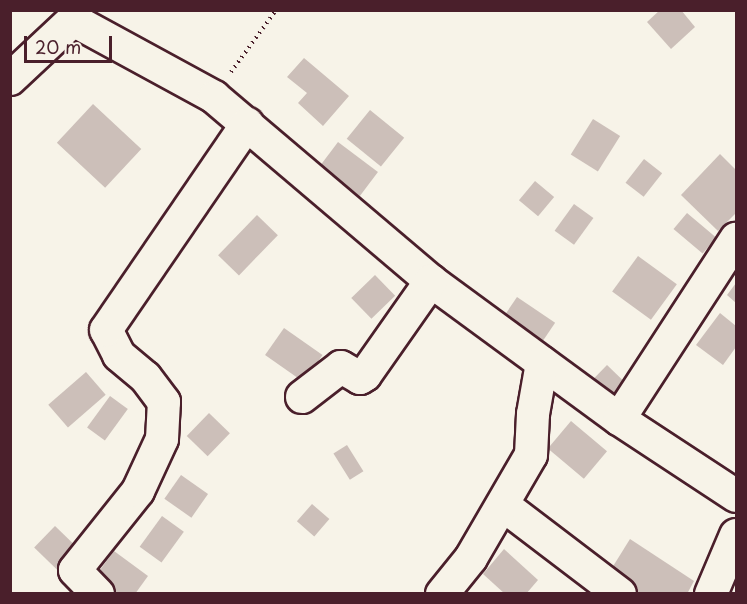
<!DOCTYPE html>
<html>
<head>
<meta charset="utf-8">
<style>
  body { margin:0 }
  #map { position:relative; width:747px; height:604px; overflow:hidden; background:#f7f3e8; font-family:"Playpen Sans",sans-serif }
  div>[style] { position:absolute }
  .building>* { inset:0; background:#ccbfb9; transform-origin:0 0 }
  .path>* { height:4px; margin-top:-2px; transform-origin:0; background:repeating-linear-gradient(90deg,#4a1f2b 0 1.5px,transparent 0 6px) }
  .roads { filter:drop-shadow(2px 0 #4a1f2b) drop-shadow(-2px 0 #4a1f2b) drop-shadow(0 2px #4a1f2b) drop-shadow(0 -2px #4a1f2b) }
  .minor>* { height:32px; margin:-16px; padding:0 16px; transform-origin:16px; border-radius:16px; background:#f7f3e8 }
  span { translate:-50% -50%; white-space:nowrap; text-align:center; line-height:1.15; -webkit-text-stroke:5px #f7f3e8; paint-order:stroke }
  .frame { position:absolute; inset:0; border:12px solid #4a1f2b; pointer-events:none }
  .scale { position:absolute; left:24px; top:36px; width:88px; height:27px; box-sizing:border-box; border:3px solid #4a1f2b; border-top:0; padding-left:8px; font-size:18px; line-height:21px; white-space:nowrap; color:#4a1f2b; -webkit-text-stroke:4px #f7f3e8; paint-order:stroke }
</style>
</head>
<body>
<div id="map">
  <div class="building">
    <i style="clip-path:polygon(660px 10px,681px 10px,695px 27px,671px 49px,647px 22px)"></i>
    <i style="clip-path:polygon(304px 58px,349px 96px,323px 126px,298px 103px,307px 93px,287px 77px)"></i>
    <i style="left:93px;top:104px;width:66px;height:53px;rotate:43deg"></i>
    <i style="left:370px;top:110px;width:44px;height:37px;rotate:39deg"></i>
    <i style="left:593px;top:119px;width:32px;height:42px;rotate:32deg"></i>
    <i style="left:338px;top:142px;width:50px;height:30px;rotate:37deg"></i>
    <i style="clip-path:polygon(720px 154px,736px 170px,736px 213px,718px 231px,681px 195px)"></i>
    <i style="left:644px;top:159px;width:23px;height:30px;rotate:38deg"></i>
    <i style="left:535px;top:181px;width:25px;height:25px;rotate:40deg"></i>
    <i style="left:574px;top:204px;width:24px;height:33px;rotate:36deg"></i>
    <i style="left:687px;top:213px;width:38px;height:21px;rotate:40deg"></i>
    <i style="left:257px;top:215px;width:29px;height:56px;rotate:44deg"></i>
    <i style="left:638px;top:256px;width:48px;height:44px;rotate:36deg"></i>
    <i style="left:375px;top:275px;width:29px;height:33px;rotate:46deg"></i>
    <i style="clip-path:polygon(736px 283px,736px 303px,727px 295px)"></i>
    <i style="left:517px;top:297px;width:46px;height:26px;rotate:34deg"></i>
    <i style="clip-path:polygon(720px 313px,736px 326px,736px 347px,723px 365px,696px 345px)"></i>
    <i style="left:284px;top:328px;width:47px;height:33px;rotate:35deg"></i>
    <i style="left:607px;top:365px;width:32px;height:22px;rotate:44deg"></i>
    <i style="left:86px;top:372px;width:30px;height:50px;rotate:49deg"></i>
    <i style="left:110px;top:396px;width:22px;height:39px;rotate:36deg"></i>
    <i style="left:209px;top:413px;width:29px;height:32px;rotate:44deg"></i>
    <i style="left:571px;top:421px;width:47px;height:36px;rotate:40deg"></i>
    <i style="left:347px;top:445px;width:31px;height:16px;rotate:58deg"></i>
    <i style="left:181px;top:475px;width:33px;height:29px;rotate:35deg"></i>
    <i style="left:312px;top:504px;width:23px;height:23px;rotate:41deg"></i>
    <i style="left:162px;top:516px;width:27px;height:38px;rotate:36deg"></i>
    <i style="left:55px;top:526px;width:33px;height:30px;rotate:44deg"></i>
    <i style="clip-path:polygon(630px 539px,694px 581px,687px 594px,634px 594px,607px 576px)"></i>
    <i style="clip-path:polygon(504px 549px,538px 580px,526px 594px,505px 594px,483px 574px)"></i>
    <i style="clip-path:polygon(114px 551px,148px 576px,135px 594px,115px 594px,94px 578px)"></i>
  </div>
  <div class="path">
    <i style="left:231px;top:72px;width:77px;rotate:-54deg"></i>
  </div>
  <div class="roads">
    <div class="minor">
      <i style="left:10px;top:79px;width:86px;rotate:-43.1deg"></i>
      <i style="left:73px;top:20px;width:161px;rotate:28.6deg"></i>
      <i style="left:214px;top:97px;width:285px;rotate:40.3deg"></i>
      <i style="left:431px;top:281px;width:233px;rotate:36.3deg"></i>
      <i style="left:619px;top:419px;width:140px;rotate:33.3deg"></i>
      <i style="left:302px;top:397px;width:49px;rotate:-37.6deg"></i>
      <i style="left:341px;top:367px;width:22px;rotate:30deg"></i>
      <i style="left:360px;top:378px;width:6px;rotate:-31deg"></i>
      <i style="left:365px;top:375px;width:115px;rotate:-54.9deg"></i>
      <i style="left:619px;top:419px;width:215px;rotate:-57deg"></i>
      <i style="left:503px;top:505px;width:147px;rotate:37.3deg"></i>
      <i style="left:98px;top:594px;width:33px;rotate:-134deg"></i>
      <i style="left:75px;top:570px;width:101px;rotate:-51.4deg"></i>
      <i style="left:138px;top:491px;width:57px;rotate:-65.2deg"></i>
      <i style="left:162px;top:439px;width:37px;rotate:-87deg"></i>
      <i style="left:164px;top:402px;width:31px;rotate:-127deg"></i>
      <i style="left:145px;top:377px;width:34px;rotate:-140deg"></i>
      <i style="left:119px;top:355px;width:28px;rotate:-117deg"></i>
      <i style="left:106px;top:330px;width:250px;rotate:-55.6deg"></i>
      <i style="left:442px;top:594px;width:46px;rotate:-51.1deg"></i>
      <i style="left:471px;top:558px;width:119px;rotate:-59.8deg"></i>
      <i style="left:531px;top:455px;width:41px;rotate:-87.2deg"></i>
      <i style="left:533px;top:414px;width:52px;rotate:-80deg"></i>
      <i style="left:711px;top:594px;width:64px;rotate:-67deg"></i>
    </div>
  </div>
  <div class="frame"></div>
  <div class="scale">20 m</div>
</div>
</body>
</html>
